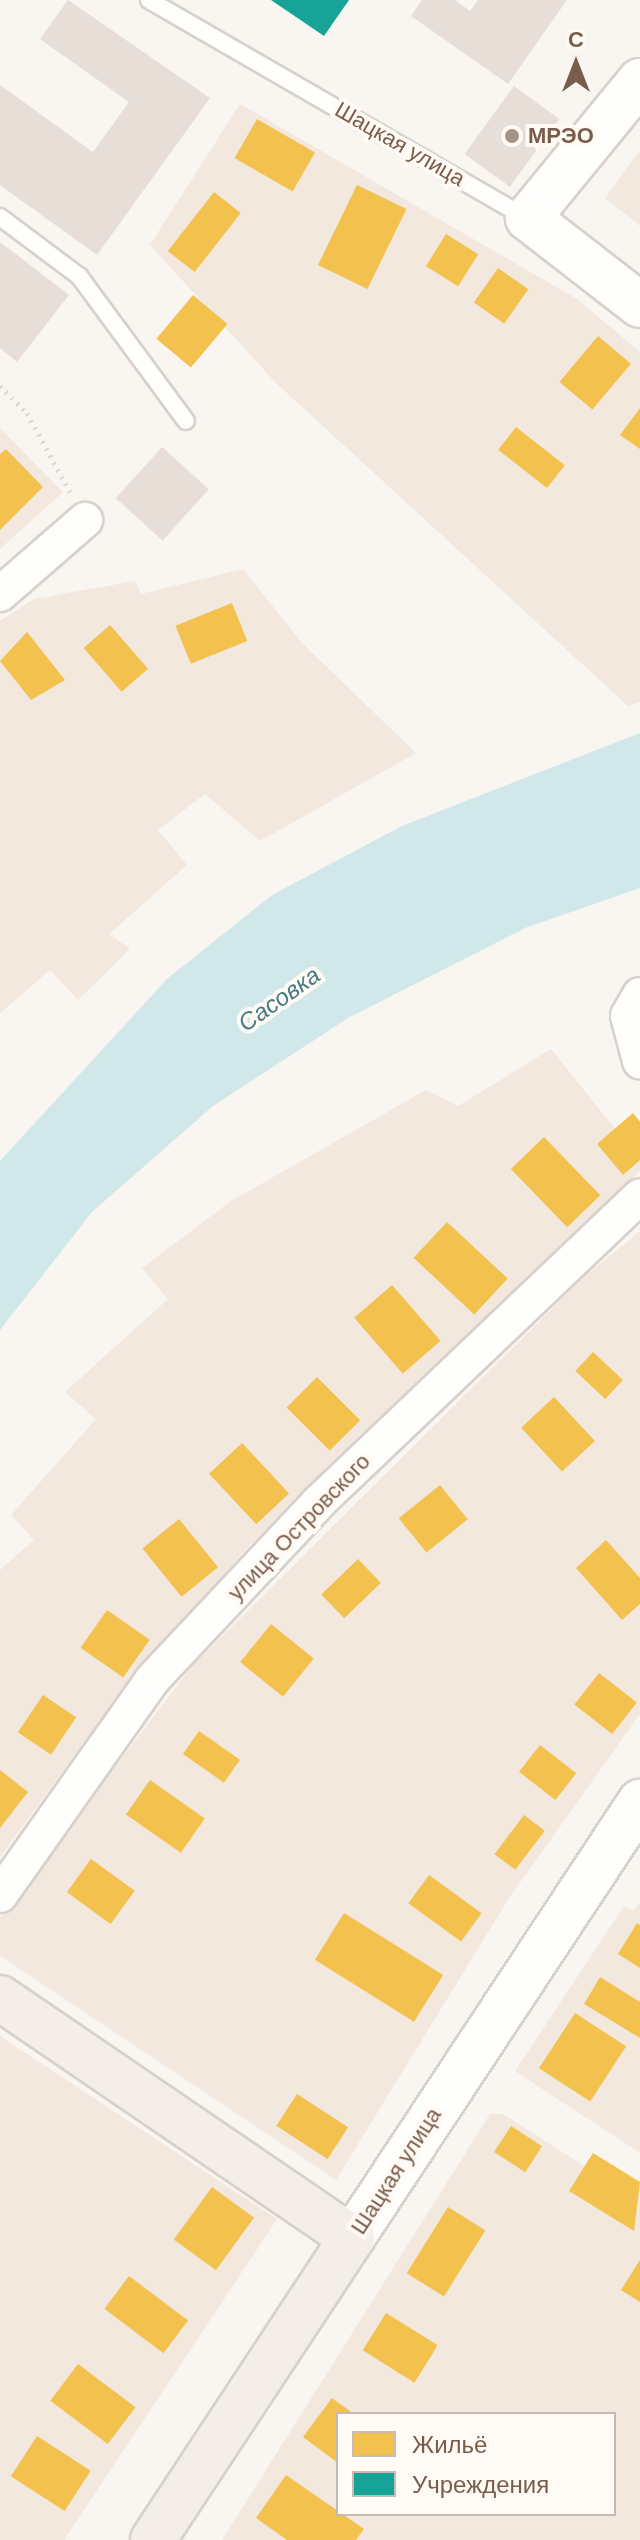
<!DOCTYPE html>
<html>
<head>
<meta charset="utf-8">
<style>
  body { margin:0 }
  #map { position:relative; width:640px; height:2540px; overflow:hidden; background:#f9f5f0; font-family:"DM Sans",sans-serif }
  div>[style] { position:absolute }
  .residential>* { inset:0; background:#f2e8de }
  .water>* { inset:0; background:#d0e8ea }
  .homes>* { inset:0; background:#f2c14e; transform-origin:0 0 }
  .public>* { inset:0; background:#17a398 }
  .building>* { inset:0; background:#e6ded7; transform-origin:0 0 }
  .path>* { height:5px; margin-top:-2.5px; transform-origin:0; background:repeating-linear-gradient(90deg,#dcd5d0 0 2px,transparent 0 8px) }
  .roads { filter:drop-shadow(2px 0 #d7d1cb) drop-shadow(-2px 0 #d7d1cb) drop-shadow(0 2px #d7d1cb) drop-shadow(0 -2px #d7d1cb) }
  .lane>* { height:16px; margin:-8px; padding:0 8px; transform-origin:8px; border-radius:8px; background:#fefefd }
  .street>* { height:34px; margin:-17px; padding:0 17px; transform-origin:17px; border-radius:17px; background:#fefefd }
  .secondary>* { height:44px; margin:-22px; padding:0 22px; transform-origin:22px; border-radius:22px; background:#fefefd }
  .primary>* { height:44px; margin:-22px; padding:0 22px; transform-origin:22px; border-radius:22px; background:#f3eee8 }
  .dots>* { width:22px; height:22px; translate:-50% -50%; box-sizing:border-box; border:4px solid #fffaf3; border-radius:50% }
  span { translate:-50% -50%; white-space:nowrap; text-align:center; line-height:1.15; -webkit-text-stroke:8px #fffaf3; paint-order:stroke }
  .poi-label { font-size:22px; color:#7a5c4d; font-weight:700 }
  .left { translate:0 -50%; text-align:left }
  .street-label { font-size:22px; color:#7a5c4d }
  .water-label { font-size:24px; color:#437c86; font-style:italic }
  .legend { position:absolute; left:336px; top:2412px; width:280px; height:104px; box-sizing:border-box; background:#fffaf3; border:2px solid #cabbb1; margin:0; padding:10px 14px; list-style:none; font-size:24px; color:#7a5c4d }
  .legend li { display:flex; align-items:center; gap:16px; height:40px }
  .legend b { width:40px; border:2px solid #cabbb1 }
  .north { position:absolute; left:536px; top:24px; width:80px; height:80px; -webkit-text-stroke:6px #fffaf3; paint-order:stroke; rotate:0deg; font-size:22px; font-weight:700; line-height:32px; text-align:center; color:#7a5c4d }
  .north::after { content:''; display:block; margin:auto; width:28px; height:36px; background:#7a5c4d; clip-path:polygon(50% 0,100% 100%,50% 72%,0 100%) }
</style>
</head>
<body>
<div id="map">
  <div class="residential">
    <i style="clip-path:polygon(240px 104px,577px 299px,640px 352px,640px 702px,628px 706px,276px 383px,150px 245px)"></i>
    <i style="clip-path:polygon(640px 150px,640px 226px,605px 198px)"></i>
    <i style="clip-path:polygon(0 428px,63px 492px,0 549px)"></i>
    <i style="clip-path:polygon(243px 569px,303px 644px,416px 753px,260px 841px,205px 794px,158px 830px,187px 865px,109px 934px,130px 949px,78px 1000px,50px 970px,0 1013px,0 621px,34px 599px,135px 581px,141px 594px)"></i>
    <i style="clip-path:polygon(551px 1049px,640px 1160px,640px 1171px,246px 1549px,107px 1711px,0 1857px,0 1570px,34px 1540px,11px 1515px,96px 1419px,65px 1392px,168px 1299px,142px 1268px,231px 1201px,426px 1090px,458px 1106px)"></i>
    <i style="clip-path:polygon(640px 1231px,640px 1714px,509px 1898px,336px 2180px,0 1956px,0 1918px,192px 1666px,584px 1277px)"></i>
    <i style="clip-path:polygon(640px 1902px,640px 2153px,515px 2071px,624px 1906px,634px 1911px)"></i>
    <i style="clip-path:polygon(0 2036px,277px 2219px,64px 2540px,0 2540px)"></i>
    <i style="clip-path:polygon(evenodd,490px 2114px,503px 2114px,584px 2166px,593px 2153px,640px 2183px,640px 2540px,222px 2540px,490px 2114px,338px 2414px,614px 2414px,614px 2514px,338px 2514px,338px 2414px)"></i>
  </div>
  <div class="water">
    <i style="clip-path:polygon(640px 733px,640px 888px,525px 928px,348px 1018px,213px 1106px,92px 1212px,0 1330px,0 1161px,167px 979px,272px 895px,402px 826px)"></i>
  </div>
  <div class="homes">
    <i style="left:257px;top:119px;width:67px;height:45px;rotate:30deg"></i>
    <i style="left:357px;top:185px;width:55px;height:89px;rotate:26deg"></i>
    <i style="left:214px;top:192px;width:34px;height:75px;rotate:38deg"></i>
    <i style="left:446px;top:234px;width:38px;height:38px;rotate:32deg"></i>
    <i style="left:498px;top:268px;width:37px;height:42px;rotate:35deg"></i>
    <i style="left:193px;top:295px;width:45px;height:57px;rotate:40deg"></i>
    <i style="left:598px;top:336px;width:43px;height:60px;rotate:40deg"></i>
    <i style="clip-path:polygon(640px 408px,640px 449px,620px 435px)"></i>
    <i style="left:516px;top:427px;width:62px;height:29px;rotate:38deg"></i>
    <i style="clip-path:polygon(6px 449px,43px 487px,0 530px,0 454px)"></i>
    <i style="left:232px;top:603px;width:41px;height:61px;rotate:68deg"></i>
    <i style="left:110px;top:625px;width:58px;height:35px;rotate:49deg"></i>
    <i style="clip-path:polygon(27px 632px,65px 680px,31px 700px,0 661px)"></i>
    <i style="clip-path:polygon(633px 1113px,640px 1122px,640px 1160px,623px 1175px,597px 1144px)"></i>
    <i style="left:544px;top:1137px;width:81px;height:46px;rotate:46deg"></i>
    <i style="left:447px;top:1222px;width:83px;height:49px;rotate:43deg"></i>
    <i style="left:392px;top:1285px;width:74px;height:50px;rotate:49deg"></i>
    <i style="left:593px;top:1352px;width:41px;height:26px;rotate:43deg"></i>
    <i style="left:317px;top:1377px;width:61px;height:43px;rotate:45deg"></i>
    <i style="left:554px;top:1397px;width:60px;height:45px;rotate:47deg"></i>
    <i style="left:242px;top:1443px;width:69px;height:45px;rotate:47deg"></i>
    <i style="left:440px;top:1485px;width:44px;height:53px;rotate:51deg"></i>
    <i style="left:179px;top:1519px;width:62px;height:47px;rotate:51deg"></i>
    <i style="clip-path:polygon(606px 1540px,640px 1578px,640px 1604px,622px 1620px,576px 1568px)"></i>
    <i style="left:358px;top:1559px;width:33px;height:51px;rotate:46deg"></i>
    <i style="left:107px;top:1610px;width:52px;height:46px;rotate:35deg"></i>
    <i style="left:271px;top:1624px;width:55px;height:49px;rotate:39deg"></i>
    <i style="left:599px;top:1673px;width:48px;height:40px;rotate:38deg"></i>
    <i style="left:43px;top:1695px;width:40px;height:45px;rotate:34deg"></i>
    <i style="left:199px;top:1731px;width:50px;height:28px;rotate:35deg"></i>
    <i style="left:540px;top:1745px;width:46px;height:34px;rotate:38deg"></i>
    <i style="clip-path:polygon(0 1770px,28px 1792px,0 1828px)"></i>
    <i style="left:150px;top:1780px;width:67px;height:42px;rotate:35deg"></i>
    <i style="left:524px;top:1815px;width:26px;height:49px;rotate:37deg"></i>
    <i style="left:91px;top:1859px;width:54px;height:41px;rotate:36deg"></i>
    <i style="left:429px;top:1875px;width:65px;height:35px;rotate:36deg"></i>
    <i style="left:344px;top:1913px;width:117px;height:55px;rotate:32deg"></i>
    <i style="clip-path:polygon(637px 1923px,640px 1925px,640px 1968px,618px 1954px)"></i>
    <i style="clip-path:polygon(600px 1977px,640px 2002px,640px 2038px,584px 2004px)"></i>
    <i style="left:575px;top:2013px;width:61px;height:66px;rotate:33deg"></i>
    <i style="left:297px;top:2094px;width:61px;height:38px;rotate:33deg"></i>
    <i style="left:511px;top:2126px;width:37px;height:31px;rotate:33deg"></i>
    <i style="clip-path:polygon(593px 2153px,640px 2182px,634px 2231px,569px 2191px)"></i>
    <i style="left:212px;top:2187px;width:52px;height:65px;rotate:36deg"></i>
    <i style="left:448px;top:2207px;width:44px;height:78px;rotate:32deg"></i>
    <i style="clip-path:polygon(640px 2260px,640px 2302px,621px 2290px)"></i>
    <i style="left:129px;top:2276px;width:74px;height:41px;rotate:37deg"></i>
    <i style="left:386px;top:2313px;width:61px;height:44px;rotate:32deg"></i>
    <i style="left:78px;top:2364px;width:72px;height:46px;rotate:37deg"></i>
    <i style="clip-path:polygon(332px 2398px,354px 2414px,338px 2414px,338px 2463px,303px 2437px)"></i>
    <i style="left:37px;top:2436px;width:64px;height:48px;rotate:33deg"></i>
    <i style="clip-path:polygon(286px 2475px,364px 2529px,356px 2540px,287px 2540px,256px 2518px)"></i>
  </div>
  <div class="public">
    <i style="clip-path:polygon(271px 0,349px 0,324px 36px)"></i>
  </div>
  <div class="building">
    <i style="clip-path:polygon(68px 0,210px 98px,97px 255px,0 185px,0 85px,93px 152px,129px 102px,40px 39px)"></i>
    <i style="clip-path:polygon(422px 0,455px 0,470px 11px,478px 0,567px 0,508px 84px,411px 16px)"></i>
    <i style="left:514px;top:86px;width:56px;height:84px;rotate:36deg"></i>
    <i style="clip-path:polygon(0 242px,69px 295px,17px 362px,0 348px)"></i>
    <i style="left:162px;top:447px;width:63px;height:69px;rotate:42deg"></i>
  </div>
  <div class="path">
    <i style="left:0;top:386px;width:38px;rotate:45deg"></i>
    <i style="left:27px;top:413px;width:92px;rotate:61.5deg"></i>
  </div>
  <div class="roads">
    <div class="lane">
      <i style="left:149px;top:0;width:434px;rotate:30deg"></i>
      <i style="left:0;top:217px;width:99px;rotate:36.8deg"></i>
      <i style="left:79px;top:276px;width:180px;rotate:53.6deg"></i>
    </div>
    <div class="street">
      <i style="left:0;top:594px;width:113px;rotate:-41deg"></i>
      <i style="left:640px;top:995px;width:24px;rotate:120deg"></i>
      <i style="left:628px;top:1016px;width:47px;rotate:75.1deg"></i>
      <i style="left:0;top:1895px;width:263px;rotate:-54.7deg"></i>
      <i style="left:152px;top:1680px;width:244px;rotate:-46.8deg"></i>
      <i style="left:319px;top:1502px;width:443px;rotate:-43.6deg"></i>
    </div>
    <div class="secondary">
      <i style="left:640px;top:81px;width:177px;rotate:129.3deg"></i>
      <i style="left:528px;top:218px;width:142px;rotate:37.8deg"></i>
      <i style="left:352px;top:2238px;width:523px;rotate:-56.55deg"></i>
    </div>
    <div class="primary">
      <i style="left:0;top:1998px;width:426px;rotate:34.3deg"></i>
      <i style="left:352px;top:2238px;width:362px;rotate:123.4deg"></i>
    </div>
  </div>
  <div class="dots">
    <i style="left:512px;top:136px;background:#a69286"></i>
  </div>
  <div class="poi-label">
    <span class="left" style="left:528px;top:136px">МРЭО</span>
  </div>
  <div class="street-label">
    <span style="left:400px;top:144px;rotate:30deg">Шацкая улица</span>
    <span style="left:299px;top:1527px;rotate:-46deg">улица Островского</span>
    <span style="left:396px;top:2171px;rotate:-57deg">Шацкая улица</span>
  </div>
  <div class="water-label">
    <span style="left:279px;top:999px;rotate:-35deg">Сасовка</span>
  </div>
  <ul class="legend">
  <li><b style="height:22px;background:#f2c14e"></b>Жильё</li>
  <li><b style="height:22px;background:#17a398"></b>Учреждения</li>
  </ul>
  <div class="north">С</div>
</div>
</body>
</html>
